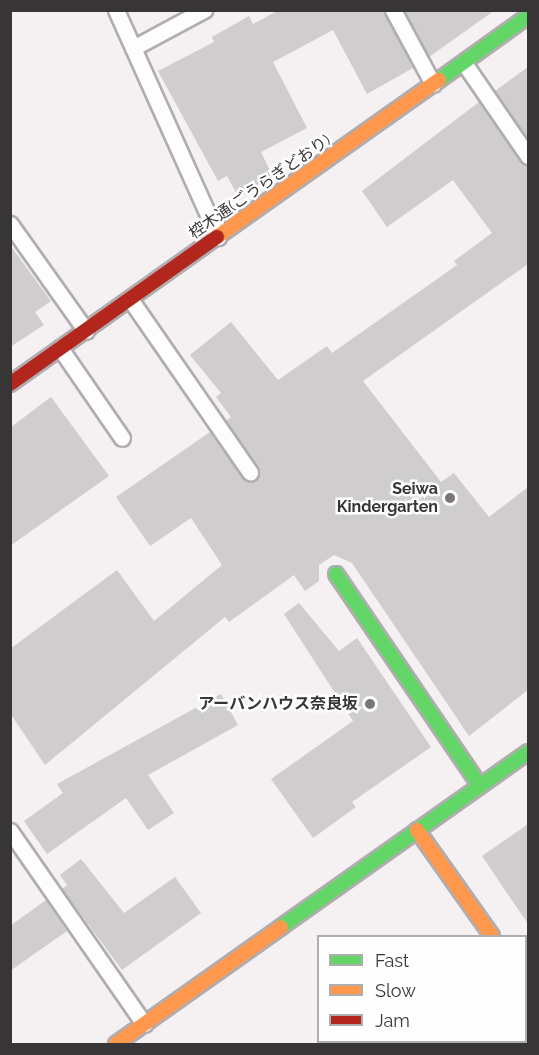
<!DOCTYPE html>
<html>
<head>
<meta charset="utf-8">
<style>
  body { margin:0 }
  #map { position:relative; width:539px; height:1055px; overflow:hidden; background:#f5f0f2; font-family:Raleway,"Noto Sans JP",sans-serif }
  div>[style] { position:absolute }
  .building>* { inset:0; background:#cfcdce }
  .path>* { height:4px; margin-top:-2px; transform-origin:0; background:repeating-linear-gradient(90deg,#d9d8d8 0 3px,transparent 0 6px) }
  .roads { filter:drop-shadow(2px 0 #b1adaf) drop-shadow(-2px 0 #b1adaf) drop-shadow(0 2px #b1adaf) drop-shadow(0 -2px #b1adaf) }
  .lane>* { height:15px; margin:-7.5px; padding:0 7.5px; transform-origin:7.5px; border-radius:7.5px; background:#fefdfd }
  .street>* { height:32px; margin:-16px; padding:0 16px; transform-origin:16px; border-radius:16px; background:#fefdfd }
  .fast>* { height:14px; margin:-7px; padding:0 7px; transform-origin:7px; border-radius:7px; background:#63d668 }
  .slow>* { height:14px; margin:-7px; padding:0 7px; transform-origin:7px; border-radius:7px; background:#ff974d }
  .jam>* { height:14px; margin:-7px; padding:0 7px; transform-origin:7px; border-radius:7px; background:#b3261e }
  .dots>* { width:16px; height:16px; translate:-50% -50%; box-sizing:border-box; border:3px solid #fefefe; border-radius:50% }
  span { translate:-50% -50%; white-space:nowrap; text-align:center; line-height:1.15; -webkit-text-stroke:5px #fefefe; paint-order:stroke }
  .street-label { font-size:16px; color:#383536 }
  .poi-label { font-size:16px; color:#383536; font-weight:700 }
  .right { translate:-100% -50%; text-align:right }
  .frame { position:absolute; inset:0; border:12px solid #383536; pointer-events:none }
  .legend { position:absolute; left:317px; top:935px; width:210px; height:108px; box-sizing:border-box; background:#fefefe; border:2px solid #afaeae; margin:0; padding:8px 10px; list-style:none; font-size:18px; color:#383536 }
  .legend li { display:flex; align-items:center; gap:12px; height:30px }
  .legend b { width:30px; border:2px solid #afaeae }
</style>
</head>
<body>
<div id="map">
  <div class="building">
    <i style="clip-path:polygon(279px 10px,383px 10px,413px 68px,367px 94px,333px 30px,273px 62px,307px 128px,261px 152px,272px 175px,239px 198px,227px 176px,218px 181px,158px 71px,214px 42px,212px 37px,249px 16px,253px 24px)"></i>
    <i style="clip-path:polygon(404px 10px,495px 10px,429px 57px)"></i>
    <i style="clip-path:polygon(528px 67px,528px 140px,495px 91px)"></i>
    <i style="clip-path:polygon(479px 102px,520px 162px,528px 166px,528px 264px,363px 381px,441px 482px,454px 473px,489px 517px,528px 487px,528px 690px,469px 736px,352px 563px,334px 555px,319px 565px,319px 581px,305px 591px,294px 575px,229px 622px,225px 617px,45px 765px,10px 713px,10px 649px,117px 570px,154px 621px,222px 565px,191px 518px,150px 546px,116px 497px,210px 432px,242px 478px,251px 482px,259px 476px,258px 466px,226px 421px,231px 417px,216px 397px,221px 393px,190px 355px,231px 322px,278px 380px,327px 346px,332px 353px,457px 265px,454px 261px,492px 233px,453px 180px,387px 227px,362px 191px)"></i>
    <i style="clip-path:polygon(10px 245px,51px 301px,35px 312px,44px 325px,10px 347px)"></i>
    <i style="clip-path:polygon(51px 397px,109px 476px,10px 546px,11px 427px)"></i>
    <i style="clip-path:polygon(299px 603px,339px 651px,357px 638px,431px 747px,352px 802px,356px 807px,313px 838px,271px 779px,353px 721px,284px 614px)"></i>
    <i style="clip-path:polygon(221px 694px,238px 725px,148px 775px,174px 813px,148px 830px,126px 798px,47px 854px,24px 821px,63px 793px,57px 784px)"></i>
    <i style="clip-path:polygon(528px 824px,528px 924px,482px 856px)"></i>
    <i style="clip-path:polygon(81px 859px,124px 913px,175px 877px,201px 913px,122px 970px,62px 889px,67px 885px,60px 875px)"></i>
    <i style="clip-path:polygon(46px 900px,67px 931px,10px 971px,10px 926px)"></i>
  </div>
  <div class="path">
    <i style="left:526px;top:1038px;width:4px;rotate:63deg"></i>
  </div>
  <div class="roads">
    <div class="lane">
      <i style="left:116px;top:10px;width:249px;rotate:65.8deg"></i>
      <i style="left:393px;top:10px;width:84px;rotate:61.6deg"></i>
      <i style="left:133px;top:48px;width:81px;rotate:-28.2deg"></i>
      <i style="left:464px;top:63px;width:113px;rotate:55.5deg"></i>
      <i style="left:10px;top:224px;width:131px;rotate:54.6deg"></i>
      <i style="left:130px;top:299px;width:211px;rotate:55.3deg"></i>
      <i style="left:60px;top:348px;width:109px;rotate:55.4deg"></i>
      <i style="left:10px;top:831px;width:235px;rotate:55.2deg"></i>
    </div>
    <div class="street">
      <i style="left:526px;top:985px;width:4px;rotate:63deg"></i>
    </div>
    <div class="fast">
      <i style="left:439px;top:80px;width:110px;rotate:-35.7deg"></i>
      <i style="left:336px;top:574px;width:256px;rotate:55.8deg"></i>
      <i style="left:281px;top:927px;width:303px;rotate:-35.3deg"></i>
    </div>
    <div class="slow">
      <i style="left:217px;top:237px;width:272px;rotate:-35.3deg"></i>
      <i style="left:417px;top:830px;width:130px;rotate:54.7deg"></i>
      <i style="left:116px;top:1044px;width:202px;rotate:-35.3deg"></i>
    </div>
    <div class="jam">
      <i style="left:10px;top:384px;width:254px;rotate:-35.4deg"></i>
    </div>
  </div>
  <div class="dots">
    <i style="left:450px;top:498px;background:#7a7678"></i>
    <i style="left:370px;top:704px;background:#7a7678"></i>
  </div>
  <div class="street-label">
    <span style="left:260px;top:187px;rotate:-35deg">椌木通(ごうらぎどおり)</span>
  </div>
  <div class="poi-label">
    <span class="right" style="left:438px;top:498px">Seiwa<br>Kindergarten</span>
    <span class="right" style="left:358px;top:704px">アーバンハウス奈良坂</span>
  </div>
  <div class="frame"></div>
  <ul class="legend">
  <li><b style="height:8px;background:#63d668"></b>Fast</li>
  <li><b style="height:8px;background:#ff974d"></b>Slow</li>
  <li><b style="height:8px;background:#b3261e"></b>Jam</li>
  </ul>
</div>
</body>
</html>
